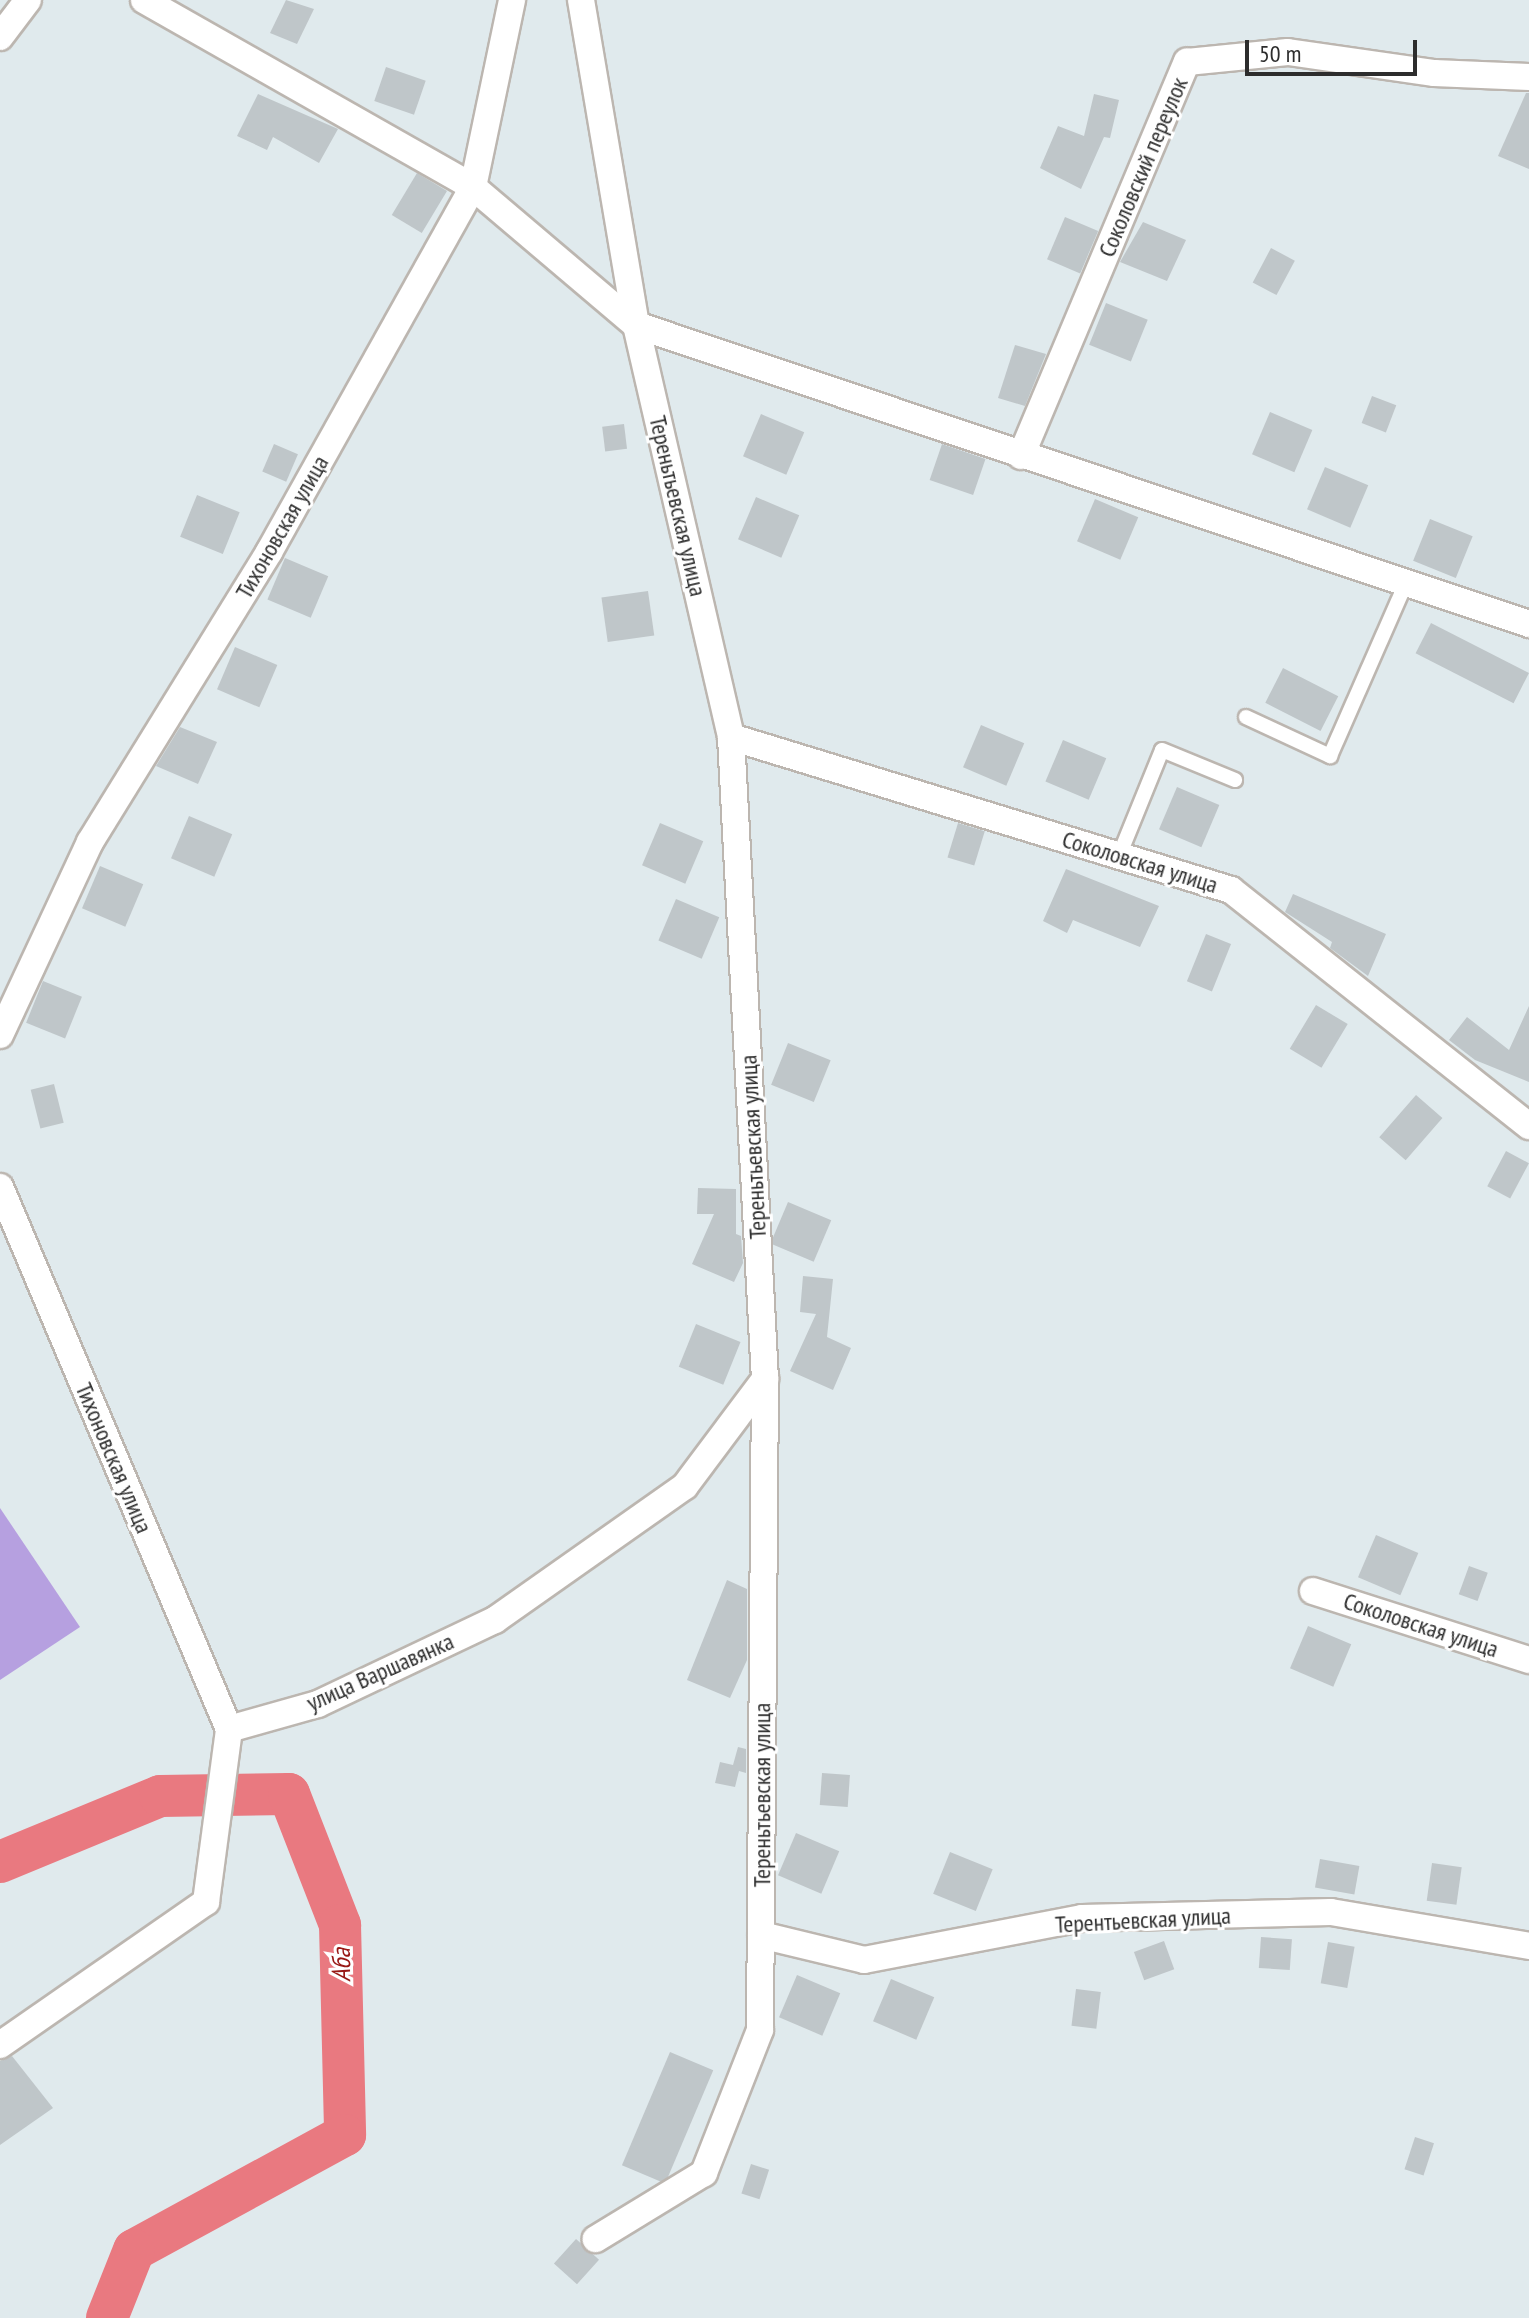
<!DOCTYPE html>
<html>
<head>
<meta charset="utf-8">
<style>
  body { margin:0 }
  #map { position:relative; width:1529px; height:2318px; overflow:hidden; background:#e0eaed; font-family:"PT Sans Narrow",sans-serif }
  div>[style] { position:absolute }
  .green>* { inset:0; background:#b6a0e0 }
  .river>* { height:42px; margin:-21px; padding:0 21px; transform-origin:21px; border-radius:21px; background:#e97980 }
  .building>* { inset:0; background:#bfc6c9; transform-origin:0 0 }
  .roads { filter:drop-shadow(2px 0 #bcb6b0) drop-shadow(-2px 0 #bcb6b0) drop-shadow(0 2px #bcb6b0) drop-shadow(0 -2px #bcb6b0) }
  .lane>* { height:14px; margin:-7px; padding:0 7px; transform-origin:7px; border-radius:7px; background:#fff }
  .street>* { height:26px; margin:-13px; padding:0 13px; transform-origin:13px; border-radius:13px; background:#fff }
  span { translate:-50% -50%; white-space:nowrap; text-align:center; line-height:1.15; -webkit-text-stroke:6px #fff; paint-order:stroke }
  .street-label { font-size:24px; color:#2d2d2d }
  .water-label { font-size:26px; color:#981815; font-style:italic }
  .scale { position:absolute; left:1245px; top:40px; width:172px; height:36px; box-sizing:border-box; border:4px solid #2d2d2d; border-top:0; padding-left:10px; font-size:24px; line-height:28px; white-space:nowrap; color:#2d2d2d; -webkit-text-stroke:6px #fff; paint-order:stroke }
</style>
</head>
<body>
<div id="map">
  <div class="green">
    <i style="clip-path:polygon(0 1508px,80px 1627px,0 1680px)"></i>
  </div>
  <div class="river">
    <i style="left:0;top:1862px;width:173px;rotate:-22.4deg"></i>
    <i style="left:160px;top:1796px;width:129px;rotate:-0.9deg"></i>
    <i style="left:289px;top:1794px;width:141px;rotate:68.7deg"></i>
    <i style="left:340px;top:1925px;width:210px;rotate:88.6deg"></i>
    <i style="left:345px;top:2135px;width:240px;rotate:151.4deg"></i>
    <i style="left:134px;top:2250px;width:73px;rotate:111.7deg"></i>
  </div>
  <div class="building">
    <i style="clip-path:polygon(286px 0,314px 9px,297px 44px,270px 33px)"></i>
    <i style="left:386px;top:67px;width:42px;height:36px;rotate:19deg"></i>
    <i style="clip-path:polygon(1526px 93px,1529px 93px,1529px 169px,1498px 156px)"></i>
    <i style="clip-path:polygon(258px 94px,338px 129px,319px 163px,273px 137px,267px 150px,237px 136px)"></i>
    <i style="clip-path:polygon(1094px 94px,1119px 100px,1110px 138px,1104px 137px,1081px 189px,1040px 168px,1058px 126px,1084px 136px)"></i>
    <i style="left:417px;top:173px;width:35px;height:49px;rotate:31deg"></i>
    <i style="left:1065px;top:217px;width:36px;height:46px;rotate:23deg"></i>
    <i style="clip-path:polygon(1143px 222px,1186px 240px,1167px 281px,1120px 262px)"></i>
    <i style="left:1271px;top:248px;width:27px;height:39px;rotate:28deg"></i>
    <i style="left:1106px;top:303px;width:45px;height:45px;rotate:22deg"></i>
    <i style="clip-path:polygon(1015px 345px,1046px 354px,1025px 406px,998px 398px)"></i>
    <i style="left:1372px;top:396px;width:26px;height:29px;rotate:21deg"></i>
    <i style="left:1270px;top:412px;width:46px;height:46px;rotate:23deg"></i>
    <i style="left:761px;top:414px;width:47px;height:46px;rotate:23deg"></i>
    <i style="left:624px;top:424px;width:25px;height:22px;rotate:83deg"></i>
    <i style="left:274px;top:444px;width:26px;height:30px;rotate:23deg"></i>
    <i style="left:942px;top:444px;width:46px;height:38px;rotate:19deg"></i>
    <i style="left:1325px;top:467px;width:47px;height:46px;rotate:23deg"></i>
    <i style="left:197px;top:495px;width:46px;height:45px;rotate:22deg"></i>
    <i style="left:756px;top:497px;width:47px;height:46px;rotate:23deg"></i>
    <i style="left:1095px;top:499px;width:47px;height:46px;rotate:23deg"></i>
    <i style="left:1430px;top:519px;width:46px;height:45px;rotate:22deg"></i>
    <i style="left:285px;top:558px;width:47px;height:45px;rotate:23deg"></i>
    <i style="left:648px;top:591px;width:45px;height:47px;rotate:82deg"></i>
    <i style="left:1431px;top:623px;width:110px;height:34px;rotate:27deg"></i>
    <i style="left:235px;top:647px;width:46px;height:46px;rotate:23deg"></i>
    <i style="left:1283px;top:668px;width:62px;height:39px;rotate:27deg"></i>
    <i style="left:981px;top:725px;width:47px;height:46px;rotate:23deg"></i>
    <i style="clip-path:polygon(180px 727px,217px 742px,198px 784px,156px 766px)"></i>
    <i style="left:1063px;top:740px;width:47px;height:45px;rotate:23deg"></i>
    <i style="left:1177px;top:787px;width:46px;height:46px;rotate:23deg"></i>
    <i style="left:189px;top:816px;width:47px;height:46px;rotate:23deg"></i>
    <i style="left:660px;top:823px;width:47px;height:46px;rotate:23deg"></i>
    <i style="left:958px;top:823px;width:28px;height:36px;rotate:17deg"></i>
    <i style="left:100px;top:866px;width:47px;height:46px;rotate:23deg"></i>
    <i style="clip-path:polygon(1066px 869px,1159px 906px,1140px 947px,1073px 920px,1067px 933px,1043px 921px)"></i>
    <i style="clip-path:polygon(1293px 894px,1386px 934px,1368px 976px,1330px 948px,1332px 942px,1285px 912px)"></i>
    <i style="left:676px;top:899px;width:47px;height:45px;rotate:23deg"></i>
    <i style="left:1206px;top:934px;width:27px;height:51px;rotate:22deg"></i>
    <i style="left:43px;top:981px;width:42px;height:45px;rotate:22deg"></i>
    <i style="left:1316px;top:1005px;width:37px;height:51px;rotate:31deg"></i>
    <i style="clip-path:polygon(1529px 1006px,1529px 1082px,1475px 1060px,1449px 1040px,1467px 1017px,1509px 1050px)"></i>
    <i style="left:788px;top:1043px;width:46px;height:45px;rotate:22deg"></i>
    <i style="left:54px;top:1084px;width:40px;height:24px;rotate:76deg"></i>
    <i style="left:1416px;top:1095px;width:35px;height:56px;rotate:41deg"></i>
    <i style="left:1506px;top:1151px;width:26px;height:40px;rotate:28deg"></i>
    <i style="clip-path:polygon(698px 1188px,736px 1189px,736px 1234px,741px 1236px,743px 1263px,734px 1282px,692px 1264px,714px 1214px,697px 1214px)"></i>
    <i style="left:788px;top:1202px;width:47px;height:45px;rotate:23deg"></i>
    <i style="clip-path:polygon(803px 1276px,833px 1279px,827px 1337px,851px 1348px,833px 1390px,790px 1371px,816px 1314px,800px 1312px)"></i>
    <i style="left:696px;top:1324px;width:48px;height:46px;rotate:22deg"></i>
    <i style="left:1376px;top:1535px;width:46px;height:46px;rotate:23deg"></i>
    <i style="left:1469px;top:1566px;width:20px;height:30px;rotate:20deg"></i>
    <i style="clip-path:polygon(727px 1580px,747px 1589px,747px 1660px,730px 1698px,687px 1680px)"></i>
    <i style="left:1308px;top:1626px;width:47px;height:46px;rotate:23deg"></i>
    <i style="clip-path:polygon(738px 1747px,746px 1749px,746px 1773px,739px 1771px,735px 1787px,715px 1783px,720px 1762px,733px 1765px)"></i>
    <i style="left:822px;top:1773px;width:28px;height:32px;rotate:4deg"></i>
    <i style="left:796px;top:1833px;width:47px;height:46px;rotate:23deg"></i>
    <i style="left:950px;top:1852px;width:46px;height:45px;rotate:22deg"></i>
    <i style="left:1320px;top:1859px;width:40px;height:29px;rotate:10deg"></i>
    <i style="left:1432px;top:1863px;width:30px;height:38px;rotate:8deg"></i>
    <i style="left:1261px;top:1937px;width:31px;height:31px;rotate:4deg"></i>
    <i style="left:1164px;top:1941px;width:30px;height:32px;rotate:70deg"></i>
    <i style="left:1328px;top:1942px;width:27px;height:42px;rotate:10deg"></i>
    <i style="left:797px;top:1975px;width:47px;height:46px;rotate:23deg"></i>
    <i style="left:891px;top:1979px;width:47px;height:46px;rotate:23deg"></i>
    <i style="left:1076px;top:1989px;width:25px;height:37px;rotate:7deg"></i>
    <i style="left:670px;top:2052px;width:47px;height:123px;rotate:23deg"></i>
    <i style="clip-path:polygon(12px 2056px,53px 2108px,0 2145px,0 2061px)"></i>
    <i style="left:1415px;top:2137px;width:20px;height:34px;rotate:18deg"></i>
    <i style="left:751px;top:2164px;width:19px;height:31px;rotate:18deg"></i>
    <i style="left:576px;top:2239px;width:31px;height:33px;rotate:42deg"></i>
  </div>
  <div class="roads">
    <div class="lane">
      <i style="left:1246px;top:717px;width:93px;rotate:24.9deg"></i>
      <i style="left:1330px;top:756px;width:189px;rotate:-66.3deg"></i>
      <i style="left:1119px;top:856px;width:114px;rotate:-67.9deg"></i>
      <i style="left:1162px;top:750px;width:79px;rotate:22.3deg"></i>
    </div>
    <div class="street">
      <i style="left:144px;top:0;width:378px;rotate:29.6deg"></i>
      <i style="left:473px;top:187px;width:214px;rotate:40.3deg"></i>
      <i style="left:636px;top:325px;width:942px;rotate:18.51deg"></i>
      <i style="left:581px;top:0;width:330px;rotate:80.4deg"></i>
      <i style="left:636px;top:325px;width:423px;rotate:77deg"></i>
      <i style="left:731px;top:737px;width:643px;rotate:86.97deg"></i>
      <i style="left:765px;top:1379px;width:651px;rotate:90.44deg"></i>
      <i style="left:760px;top:2030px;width:154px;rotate:111.4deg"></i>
      <i style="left:704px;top:2173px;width:127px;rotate:148.6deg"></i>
      <i style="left:0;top:37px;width:46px;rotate:-52.9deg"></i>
      <i style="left:1021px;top:456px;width:428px;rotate:-67.2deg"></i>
      <i style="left:1187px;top:62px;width:101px;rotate:-5.7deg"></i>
      <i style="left:1288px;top:52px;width:148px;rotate:8.2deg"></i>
      <i style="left:1434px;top:73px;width:95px;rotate:2.4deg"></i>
      <i style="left:731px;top:737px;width:523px;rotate:17.01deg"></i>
      <i style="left:1231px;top:890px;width:380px;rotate:38.4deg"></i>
      <i style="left:0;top:1035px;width:213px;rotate:-65deg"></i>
      <i style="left:90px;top:842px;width:341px;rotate:-58.3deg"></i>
      <i style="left:269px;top:552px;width:418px;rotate:-60.8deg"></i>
      <i style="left:473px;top:187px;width:191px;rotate:-78.2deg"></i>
      <i style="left:0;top:1187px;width:588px;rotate:67.1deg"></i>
      <i style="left:1313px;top:1591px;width:227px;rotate:17.7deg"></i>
      <i style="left:761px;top:1935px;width:106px;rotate:13.6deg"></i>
      <i style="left:864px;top:1960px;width:222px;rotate:-10.9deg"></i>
      <i style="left:1082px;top:1918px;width:249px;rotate:-1.4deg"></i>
      <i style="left:1331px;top:1912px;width:201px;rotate:9.7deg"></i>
      <i style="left:0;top:2045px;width:251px;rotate:-34.8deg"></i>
      <i style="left:206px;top:1902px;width:175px;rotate:-82.4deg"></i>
      <i style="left:229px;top:1729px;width:92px;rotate:-15.7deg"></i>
      <i style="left:318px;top:1704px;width:196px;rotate:-25.4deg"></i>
      <i style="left:495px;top:1620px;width:232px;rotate:-35.2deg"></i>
      <i style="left:685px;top:1486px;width:134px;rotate:-53.2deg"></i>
    </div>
  </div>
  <div class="street-label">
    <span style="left:1143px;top:167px;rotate:-67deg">Соколовский переулок</span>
    <span style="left:678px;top:506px;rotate:77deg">Тереньтьевская улица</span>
    <span style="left:282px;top:527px;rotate:-60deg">Тихоновская улица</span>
    <span style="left:1140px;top:862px;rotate:17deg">Соколовская улица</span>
    <span style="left:753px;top:1147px;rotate:-93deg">Тереньтьевская улица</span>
    <span style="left:114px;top:1458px;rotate:67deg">Тихоновская улица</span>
    <span style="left:1421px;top:1625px;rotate:18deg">Соколовская улица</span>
    <span style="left:380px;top:1672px;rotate:-24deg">улица Варшавянка</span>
    <span style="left:762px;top:1795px;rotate:-90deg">Тереньтьевская улица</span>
    <span style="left:1143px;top:1920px;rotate:-3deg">Терентьевская улица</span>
  </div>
  <div class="water-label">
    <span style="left:341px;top:1965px;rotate:-91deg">Аба</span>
  </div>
  <div class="scale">50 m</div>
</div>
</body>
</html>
